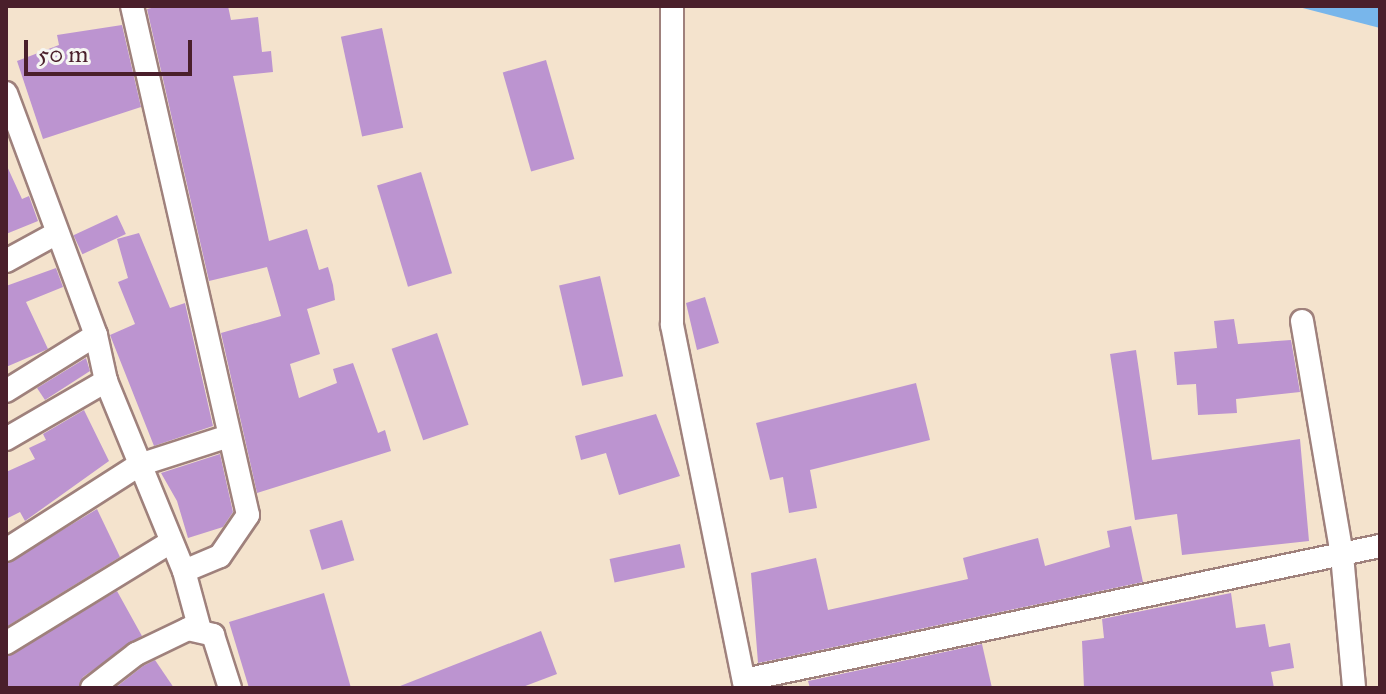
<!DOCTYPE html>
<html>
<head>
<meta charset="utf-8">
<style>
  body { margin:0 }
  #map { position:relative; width:1386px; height:694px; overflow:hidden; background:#f4e3cd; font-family:"IM FELL Great Primer",serif }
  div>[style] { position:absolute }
  .water>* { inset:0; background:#78b6eb }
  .building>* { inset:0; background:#bc94d0; transform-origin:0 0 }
  .roads { filter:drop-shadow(2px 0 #9f817c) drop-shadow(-2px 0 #9f817c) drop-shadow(0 2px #9f817c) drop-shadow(0 -2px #9f817c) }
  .minor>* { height:22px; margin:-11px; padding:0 11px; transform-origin:11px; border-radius:11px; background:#fff }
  span { translate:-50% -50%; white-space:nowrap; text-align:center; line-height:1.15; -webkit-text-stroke:6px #f6f6f2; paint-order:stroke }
  .frame { position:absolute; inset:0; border:8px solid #4a1f2b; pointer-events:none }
  .scale { position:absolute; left:24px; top:40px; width:168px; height:36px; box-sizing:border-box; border:4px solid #4a1f2b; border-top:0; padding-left:10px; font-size:24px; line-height:28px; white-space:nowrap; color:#4a1f2b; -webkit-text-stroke:6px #f6f6f2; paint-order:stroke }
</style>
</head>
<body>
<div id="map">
  <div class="water">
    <i style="clip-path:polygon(1295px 6px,1380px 6px,1380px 28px)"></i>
  </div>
  <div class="building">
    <i style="clip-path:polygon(160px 6px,228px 6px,231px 20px,258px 17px,262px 52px,271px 51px,273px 72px,233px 76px,269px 241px,307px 229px,319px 270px,328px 267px,333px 285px,335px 300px,307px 309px,320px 354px,290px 364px,299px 398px,337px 383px,333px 369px,353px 363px,378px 433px,385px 430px,391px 451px,257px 493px,221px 333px,281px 316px,267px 267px,209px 281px,147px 9px)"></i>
    <i style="clip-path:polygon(122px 25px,141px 107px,43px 139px,17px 61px,59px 45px,57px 35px)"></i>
    <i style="left:382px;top:28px;width:102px;height:42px;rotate:78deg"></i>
    <i style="left:546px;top:60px;width:103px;height:45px;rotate:74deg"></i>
    <i style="clip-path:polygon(6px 164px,22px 199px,29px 196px,38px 221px,6px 234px)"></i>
    <i style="left:421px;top:172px;width:106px;height:46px;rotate:73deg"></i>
    <i style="left:117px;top:215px;width:21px;height:48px;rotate:65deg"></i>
    <i style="clip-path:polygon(139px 233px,170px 308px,185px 303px,213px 426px,154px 446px,110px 335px,135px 324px,118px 282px,128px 278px,117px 239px)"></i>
    <i style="clip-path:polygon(56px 268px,63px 287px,26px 302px,48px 349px,6px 367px,6px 286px)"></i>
    <i style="left:600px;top:276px;width:103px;height:42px;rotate:77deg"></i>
    <i style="clip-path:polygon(705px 297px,719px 343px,697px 350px,686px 303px)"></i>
    <i style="clip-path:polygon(1234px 319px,1238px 344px,1291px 340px,1300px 392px,1236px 399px,1237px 413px,1198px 415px,1196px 384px,1177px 385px,1174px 352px,1217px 348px,1214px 321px)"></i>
    <i style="left:437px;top:333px;width:97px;height:48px;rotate:71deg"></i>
    <i style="clip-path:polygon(1136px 350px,1152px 460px,1300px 439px,1309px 541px,1182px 555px,1177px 514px,1135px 520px,1110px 354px)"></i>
    <i style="clip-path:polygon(86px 358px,90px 371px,45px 400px,37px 388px)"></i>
    <i style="clip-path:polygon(916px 383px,930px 440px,810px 470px,817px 508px,789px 513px,783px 477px,770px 480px,756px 423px)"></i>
    <i style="clip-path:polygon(84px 410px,109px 461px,25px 521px,20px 512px,6px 519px,6px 472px,35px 459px,29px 448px,46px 440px,43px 434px)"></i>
    <i style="clip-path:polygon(656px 414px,680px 476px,619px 495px,606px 453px,581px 460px,575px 436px)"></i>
    <i style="clip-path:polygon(220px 454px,233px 512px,223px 527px,188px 538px,177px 501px,161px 473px)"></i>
    <i style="clip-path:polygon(97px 509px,120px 557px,6px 627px,6px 564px)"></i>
    <i style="left:342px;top:520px;width:42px;height:34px;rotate:73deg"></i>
    <i style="clip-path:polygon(1131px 526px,1143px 582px,758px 663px,751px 573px,816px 558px,828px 610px,968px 579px,963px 558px,1038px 538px,1045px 566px,1110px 547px,1107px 531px)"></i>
    <i style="left:680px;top:544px;width:24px;height:72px;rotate:78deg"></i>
    <i style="clip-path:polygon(117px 591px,142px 636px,83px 677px,78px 688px,6px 688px,6px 657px)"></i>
    <i style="clip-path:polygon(324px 593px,351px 688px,249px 688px,229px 622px)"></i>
    <i style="clip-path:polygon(1231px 593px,1236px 628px,1265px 624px,1269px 647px,1290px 643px,1294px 668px,1271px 672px,1274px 688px,1084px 688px,1082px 641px,1104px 638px,1102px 619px)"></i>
    <i style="clip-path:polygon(541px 631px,557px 674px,520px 688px,395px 688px)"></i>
    <i style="clip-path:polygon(982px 644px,992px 688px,810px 688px,808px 681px)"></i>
    <i style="clip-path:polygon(155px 660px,174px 688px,115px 688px,143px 666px)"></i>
  </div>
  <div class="roads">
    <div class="minor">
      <i style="left:132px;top:6px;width:522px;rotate:77.16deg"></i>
      <i style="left:248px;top:515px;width:50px;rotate:124.3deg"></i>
      <i style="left:220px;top:556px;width:39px;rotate:157deg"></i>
      <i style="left:672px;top:6px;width:319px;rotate:90deg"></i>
      <i style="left:672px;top:325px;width:370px;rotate:78.6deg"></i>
      <i style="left:6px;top:93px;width:258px;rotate:69.6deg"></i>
      <i style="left:96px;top:335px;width:47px;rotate:77.7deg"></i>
      <i style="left:106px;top:381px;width:205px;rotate:67.7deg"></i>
      <i style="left:184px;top:571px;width:61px;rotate:74.8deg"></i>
      <i style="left:6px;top:261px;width:58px;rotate:-28.8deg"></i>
      <i style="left:1302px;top:321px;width:237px;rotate:80.3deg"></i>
      <i style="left:1342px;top:555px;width:134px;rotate:84.8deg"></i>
      <i style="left:6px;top:391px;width:106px;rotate:-31.9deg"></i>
      <i style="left:6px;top:439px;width:116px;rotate:-30.1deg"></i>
      <i style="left:6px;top:550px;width:158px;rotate:-32.6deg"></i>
      <i style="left:139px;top:465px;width:95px;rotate:-17.9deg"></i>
      <i style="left:6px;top:643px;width:193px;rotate:-31.5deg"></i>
      <i style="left:744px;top:680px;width:650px;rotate:-11.9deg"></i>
      <i style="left:92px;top:688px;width:56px;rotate:-37.7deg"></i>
      <i style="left:136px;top:654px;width:58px;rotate:-25.7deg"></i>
      <i style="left:188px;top:629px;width:26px;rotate:13deg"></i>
      <i style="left:213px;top:635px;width:56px;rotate:72.2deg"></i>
    </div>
  </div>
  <div class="frame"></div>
  <div class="scale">50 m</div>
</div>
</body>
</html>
